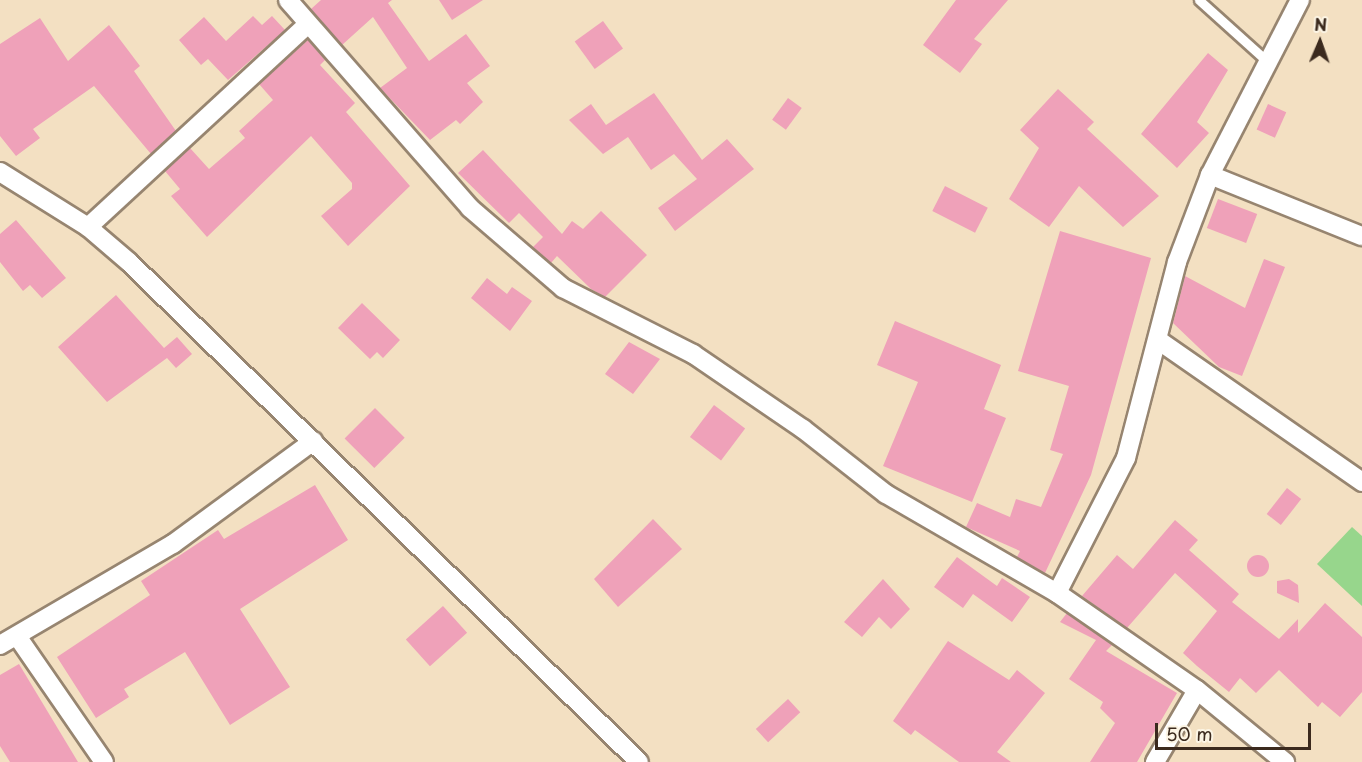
<!DOCTYPE html>
<html>
<head>
<meta charset="utf-8">
<style>
  body { margin:0 }
  #map { position:relative; width:1362px; height:762px; overflow:hidden; background:#f3e0c2; font-family:"Playpen Sans",sans-serif }
  div>[style] { position:absolute }
  .green>* { inset:0; background:#97d68c }
  .building>* { inset:0; background:#efa1b9; transform-origin:0 0 }
  .round { border-radius:50% }
  .roads { filter:drop-shadow(2px 0 #978570) drop-shadow(-2px 0 #978570) drop-shadow(0 2px #978570) drop-shadow(0 -2px #978570) }
  .service>* { height:9px; margin:-4.5px; padding:0 4.5px; transform-origin:4.5px; border-radius:4.5px; background:#fff }
  .minor>* { height:18px; margin:-9px; padding:0 9px; transform-origin:9px; border-radius:9px; background:#fff }
  span { translate:-50% -50%; white-space:nowrap; text-align:center; line-height:1.15; -webkit-text-stroke:6px #fcf5e5; paint-order:stroke }
  .north { position:absolute; left:1290px; top:12px; width:60px; height:60px; -webkit-text-stroke:4px #fcf5e5; paint-order:stroke; rotate:2deg; font-size:16px; font-weight:700; line-height:24px; text-align:center; color:#3b2a1e }
  .north::after { content:''; display:block; margin:auto; width:21px; height:27px; background:#3b2a1e; clip-path:polygon(50% 0,100% 100%,50% 72%,0 100%) }
  .scale { position:absolute; left:1155px; top:723px; width:156px; height:27px; box-sizing:border-box; border:3px solid #3b2a1e; border-top:0; padding-left:8px; font-size:18px; line-height:21px; white-space:nowrap; color:#3b2a1e; -webkit-text-stroke:4px #fcf5e5; paint-order:stroke }
</style>
</head>
<body>
<div id="map">
  <div class="green">
    <i style="clip-path:polygon(1352px 527px,1362px 536px,1362px 606px,1317px 564px)"></i>
  </div>
  <div class="building">
    <i style="clip-path:polygon(321px 0,392px 0,388px 3px,429px 61px,466px 34px,490px 66px,467px 83px,483px 102px,460px 124px,456px 120px,430px 140px,380px 88px,407px 68px,373px 17px,342px 45px,311px 9px)"></i>
    <i style="clip-path:polygon(439px 0,483px 0,452px 20px)"></i>
    <i style="clip-path:polygon(956px 0,1008px 0,974px 39px,982px 44px,960px 73px,923px 45px)"></i>
    <i style="clip-path:polygon(253px 16px,262px 25px,272px 16px,285px 30px,228px 80px,208px 59px,201px 65px,179px 40px,204px 17px,226px 41px)"></i>
    <i style="clip-path:polygon(40px 18px,68px 61px,109px 25px,140px 66px,134px 71px,176px 131px,151px 154px,94px 86px,33px 129px,40px 138px,16px 156px,0 136px,0 44px)"></i>
    <i style="left:603px;top:21px;width:34px;height:35px;rotate:54deg"></i>
    <i style="clip-path:polygon(308px 40px,325px 60px,320px 65px,355px 103px,346px 112px,410px 186px,348px 246px,321px 216px,352px 189px,352px 183px,311px 136px,207px 237px,171px 196px,180px 189px,165px 171px,190px 148px,209px 169px,245px 138px,239px 131px,273px 100px,259px 84px)"></i>
    <i style="clip-path:polygon(1208px 53px,1228px 70px,1197px 122px,1209px 133px,1177px 168px,1141px 134px)"></i>
    <i style="clip-path:polygon(1058px 89px,1094px 122px,1087px 129px,1159px 196px,1123px 227px,1079px 186px,1049px 227px,1009px 199px,1039px 148px,1020px 130px)"></i>
    <i style="clip-path:polygon(654px 93px,702px 160px,727px 139px,754px 169px,675px 231px,658px 208px,697px 179px,674px 154px,651px 170px,628px 137px,603px 154px,569px 120px,591px 104px,606px 125px)"></i>
    <i style="left:788px;top:98px;width:17px;height:27px;rotate:36deg"></i>
    <i style="left:1268px;top:104px;width:20px;height:28px;rotate:24deg"></i>
    <i style="clip-path:polygon(483px 150px,562px 234px,572px 221px,583px 229px,601px 211px,647px 255px,605px 297px,591px 289px,557px 256px,551px 263px,533px 247px,543px 237px,519px 213px,509px 223px,458px 173px)"></i>
    <i style="left:945px;top:186px;width:48px;height:28px;rotate:27deg"></i>
    <i style="left:1218px;top:199px;width:42px;height:31px;rotate:21deg"></i>
    <i style="clip-path:polygon(16px 220px,66px 278px,42px 298px,30px 285px,23px 291px,0 262px,0 234px)"></i>
    <i style="clip-path:polygon(1060px 231px,1151px 258px,1091px 475px,1045px 573px,1017px 557px,1020px 551px,966px 527px,977px 503px,1010px 517px,1016px 499px,1041px 507px,1063px 454px,1050px 450px,1069px 386px,1018px 371px)"></i>
    <i style="clip-path:polygon(1264px 259px,1285px 267px,1242px 376px,1219px 367px,1173px 323px,1185px 276px,1245px 308px)"></i>
    <i style="clip-path:polygon(487px 278px,507px 294px,512px 287px,532px 301px,510px 331px,471px 298px)"></i>
    <i style="clip-path:polygon(116px 295px,164px 348px,177px 337px,192px 354px,176px 368px,167px 358px,107px 402px,58px 347px)"></i>
    <i style="clip-path:polygon(362px 303px,400px 340px,383px 358px,377px 352px,370px 359px,338px 328px)"></i>
    <i style="clip-path:polygon(895px 321px,1001px 365px,984px 409px,1006px 418px,972px 502px,883px 466px,918px 382px,877px 365px)"></i>
    <i style="clip-path:polygon(629px 342px,660px 359px,633px 394px,605px 374px)"></i>
    <i style="left:714px;top:405px;width:39px;height:40px;rotate:37deg"></i>
    <i style="left:375px;top:408px;width:42px;height:43px;rotate:45deg"></i>
    <i style="clip-path:polygon(315px 485px,348px 540px,240px 609px,290px 687px,230px 725px,185px 652px,124px 689px,129px 697px,96px 718px,57px 657px,150px 595px,141px 581px,218px 530px,224px 539px)"></i>
    <i style="left:1287px;top:488px;width:18px;height:33px;rotate:38deg"></i>
    <i style="clip-path:polygon(653px 519px,682px 549px,618px 607px,594px 579px)"></i>
    <i style="clip-path:polygon(1175px 520px,1198px 540px,1189px 550px,1239px 594px,1232px 602px,1279px 639px,1298px 619px,1298px 633px,1325px 603px,1362px 637px,1362px 692px,1340px 717px,1322px 702px,1318px 707px,1279px 670px,1256px 693px,1240px 678px,1229px 692px,1197px 666px,1183px 653px,1217px 611px,1175px 573px,1127px 628px,1082px 596px,1117px 555px,1133px 569px)"></i>
    <i class="round" style="left:1247px;top:555px;width:22px;height:22px"></i>
    <i style="clip-path:polygon(957px 557px,997px 586px,1002px 578px,1030px 597px,1012px 622px,973px 594px,963px 608px,934px 587px)"></i>
    <i style="clip-path:polygon(883px 579px,910px 609px,891px 629px,879px 617px,862px 637px,844px 622px)"></i>
    <i style="clip-path:polygon(1289px 579px,1298px 585px,1299px 603px,1277px 593px,1277px 581px)"></i>
    <i style="left:443px;top:606px;width:36px;height:50px;rotate:48deg"></i>
    <i style="clip-path:polygon(1067px 613px,1112px 645px,1106px 651px,1177px 693px,1137px 762px,1090px 762px,1115px 723px,1100px 708px,1103px 702px,1069px 679px,1096px 640px,1060px 622px)"></i>
    <i style="clip-path:polygon(948px 641px,1009px 680px,1017px 670px,1045px 693px,997px 752px,1011px 762px,959px 762px,915px 730px,911px 735px,893px 721px)"></i>
    <i style="clip-path:polygon(19px 664px,78px 762px,10px 762px,0 746px,0 675px)"></i>
    <i style="left:788px;top:699px;width:18px;height:44px;rotate:47deg"></i>
  </div>
  <div class="roads">
    <div class="service">
      <i style="left:1199px;top:0;width:94px;rotate:42deg"></i>
    </div>
    <div class="minor">
      <i style="left:288px;top:0;width:276px;rotate:48.8deg"></i>
      <i style="left:470px;top:208px;width:123px;rotate:40.7deg"></i>
      <i style="left:563px;top:288px;width:146px;rotate:26.9deg"></i>
      <i style="left:693px;top:354px;width:133px;rotate:34.3deg"></i>
      <i style="left:803px;top:429px;width:105px;rotate:38.1deg"></i>
      <i style="left:886px;top:494px;width:198px;rotate:30.1deg"></i>
      <i style="left:1057px;top:593px;width:170px;rotate:34.7deg"></i>
      <i style="left:1197px;top:690px;width:114px;rotate:39.3deg"></i>
      <i style="left:0;top:172px;width:104px;rotate:32deg"></i>
      <i style="left:88px;top:227px;width:54px;rotate:40.5deg"></i>
      <i style="left:129px;top:262px;width:714px;rotate:44.43deg"></i>
      <i style="left:1210px;top:175px;width:164px;rotate:21.9deg"></i>
      <i style="left:88px;top:227px;width:299px;rotate:-42.7deg"></i>
      <i style="left:1158px;top:340px;width:249px;rotate:34.8deg"></i>
      <i style="left:1057px;top:593px;width:152px;rotate:-62.9deg"></i>
      <i style="left:1126px;top:458px;width:203px;rotate:-75.4deg"></i>
      <i style="left:1177px;top:262px;width:93px;rotate:-69.2deg"></i>
      <i style="left:1210px;top:175px;width:197px;rotate:-62.8deg"></i>
      <i style="left:17px;top:636px;width:153px;rotate:55.4deg"></i>
      <i style="left:0;top:645px;width:200px;rotate:-30.3deg"></i>
      <i style="left:173px;top:544px;width:174px;rotate:-36.3deg"></i>
      <i style="left:1155px;top:762px;width:83px;rotate:-59.7deg"></i>
    </div>
  </div>
  <div class="north">N</div>
  <div class="scale">50 m</div>
</div>
</body>
</html>
